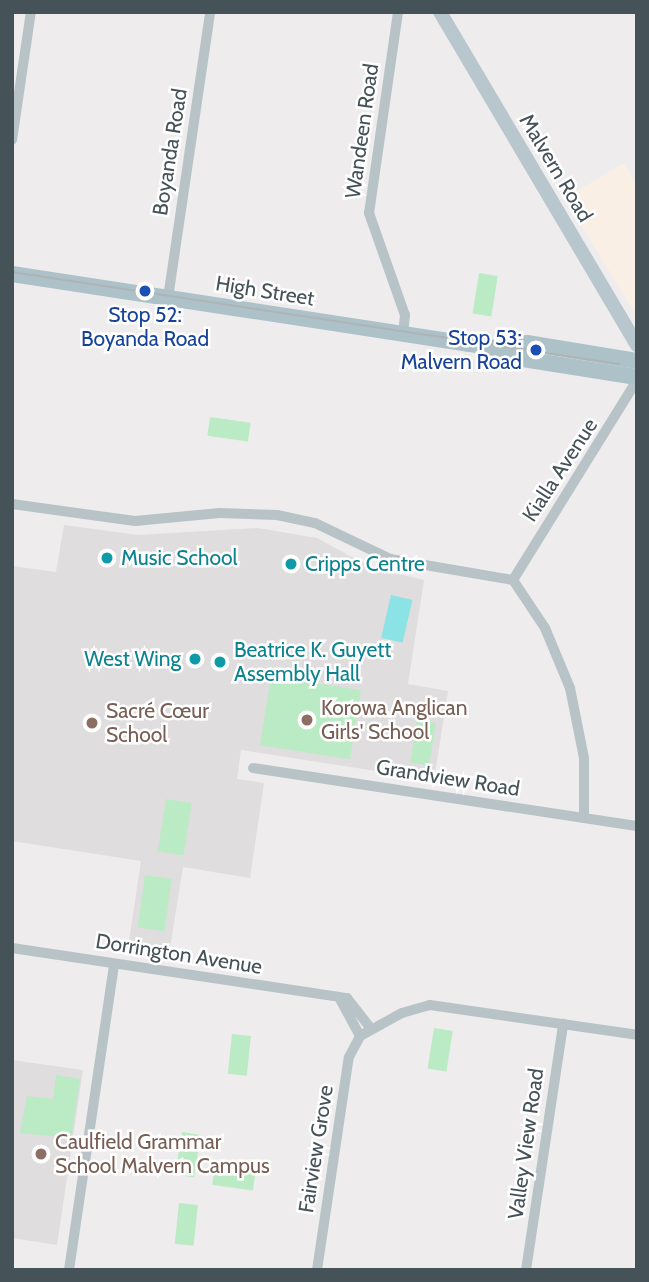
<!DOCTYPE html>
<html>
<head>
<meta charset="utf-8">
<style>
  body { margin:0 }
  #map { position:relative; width:649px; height:1282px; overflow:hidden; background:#eeecec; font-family:Cabin,sans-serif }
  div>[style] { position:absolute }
  .commercial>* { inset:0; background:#faefe4 }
  .education>* { inset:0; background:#dfdddd }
  .green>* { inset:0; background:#bbebc5; transform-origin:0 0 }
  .water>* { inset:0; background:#8be3e5; transform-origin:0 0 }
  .street>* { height:10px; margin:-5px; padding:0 5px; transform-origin:5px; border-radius:5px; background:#b8c3c8 }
  .secondary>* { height:14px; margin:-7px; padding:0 7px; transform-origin:7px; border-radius:7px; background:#b8c6cd }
  .primary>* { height:16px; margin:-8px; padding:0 8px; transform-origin:8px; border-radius:8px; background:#adc1c9 }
  .tram>* { height:2px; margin:-1px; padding:0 1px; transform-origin:1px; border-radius:1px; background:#aeb3b6 }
  .dots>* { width:19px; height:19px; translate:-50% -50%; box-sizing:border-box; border:4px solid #fff; border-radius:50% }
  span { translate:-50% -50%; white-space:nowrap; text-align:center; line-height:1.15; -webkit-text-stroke:5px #fff; paint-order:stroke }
  .street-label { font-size:21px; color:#455258 }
  .transit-label { font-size:21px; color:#164399 }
  .right { translate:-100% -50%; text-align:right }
  .culture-label { font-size:21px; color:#0d838f }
  .left { translate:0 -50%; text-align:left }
  .education-label { font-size:21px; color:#785e54 }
  .frame { position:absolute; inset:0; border:14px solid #455258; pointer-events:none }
</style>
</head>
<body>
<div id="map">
  <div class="commercial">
    <i style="clip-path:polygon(624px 163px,637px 186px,637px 317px,565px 198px)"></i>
  </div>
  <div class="education">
    <i style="clip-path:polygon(64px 525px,138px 535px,258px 528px,317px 538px,370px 567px,424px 580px,408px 684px,448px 691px,434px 780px,241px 750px,237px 779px,264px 783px,250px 878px,183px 867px,169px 954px,128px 948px,141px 861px,12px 841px,12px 566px,56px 572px)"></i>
    <i style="clip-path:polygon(12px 1060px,83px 1070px,57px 1245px,12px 1238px)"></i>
  </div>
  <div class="green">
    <i style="left:479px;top:273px;width:19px;height:41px;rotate:9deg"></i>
    <i style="left:210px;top:417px;width:41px;height:19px;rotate:8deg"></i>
    <i style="left:271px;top:676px;width:91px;height:70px;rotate:9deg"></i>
    <i style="left:417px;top:720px;width:19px;height:43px;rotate:9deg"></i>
    <i style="left:166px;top:799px;width:26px;height:53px;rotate:9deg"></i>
    <i style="left:145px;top:875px;width:27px;height:53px;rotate:8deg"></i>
    <i style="left:434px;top:1028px;width:19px;height:41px;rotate:9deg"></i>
    <i style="left:232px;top:1034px;width:19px;height:40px;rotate:6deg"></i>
    <i style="clip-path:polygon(56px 1075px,80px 1079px,71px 1138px,20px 1133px,27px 1096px,53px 1099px)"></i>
    <i style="left:182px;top:1132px;width:19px;height:43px;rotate:9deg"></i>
    <i style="left:215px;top:1165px;width:41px;height:20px;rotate:8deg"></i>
    <i style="left:179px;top:1203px;width:19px;height:41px;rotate:6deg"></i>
  </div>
  <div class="water">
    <i style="left:391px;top:595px;width:22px;height:44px;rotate:13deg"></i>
  </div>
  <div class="street">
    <i style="left:398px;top:12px;width:203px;rotate:98.2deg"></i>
    <i style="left:369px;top:213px;width:108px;rotate:70.6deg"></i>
    <i style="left:405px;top:315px;width:19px;rotate:96deg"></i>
    <i style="left:12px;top:140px;width:129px;rotate:-81.6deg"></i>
    <i style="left:168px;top:298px;width:289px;rotate:-81.6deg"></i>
    <i style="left:12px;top:504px;width:124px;rotate:7.9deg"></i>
    <i style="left:135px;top:521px;width:85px;rotate:-5.4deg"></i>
    <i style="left:220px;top:513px;width:57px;rotate:2deg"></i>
    <i style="left:277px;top:515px;width:39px;rotate:12deg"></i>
    <i style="left:315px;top:523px;width:83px;rotate:25.6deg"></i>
    <i style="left:390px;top:559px;width:125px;rotate:9.7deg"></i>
    <i style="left:513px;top:580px;width:58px;rotate:56.3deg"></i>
    <i style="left:545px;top:628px;width:65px;rotate:67.4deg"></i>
    <i style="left:570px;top:688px;width:71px;rotate:78.7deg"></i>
    <i style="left:584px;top:758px;width:60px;rotate:90deg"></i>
    <i style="left:513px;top:580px;width:235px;rotate:-58.2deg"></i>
    <i style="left:253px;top:768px;width:388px;rotate:8.6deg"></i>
    <i style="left:12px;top:948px;width:339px;rotate:8.5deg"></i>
    <i style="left:347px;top:998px;width:39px;rotate:52deg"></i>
    <i style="left:340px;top:999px;width:42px;rotate:61.6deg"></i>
    <i style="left:69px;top:1270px;width:309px;rotate:-81.6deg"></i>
    <i style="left:317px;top:1270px;width:215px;rotate:-81.5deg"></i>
    <i style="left:349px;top:1057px;width:24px;rotate:-62deg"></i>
    <i style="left:360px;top:1036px;width:48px;rotate:-28.7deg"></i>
    <i style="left:402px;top:1013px;width:29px;rotate:-16deg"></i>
    <i style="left:430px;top:1005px;width:209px;rotate:8.2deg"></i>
    <i style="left:526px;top:1270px;width:249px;rotate:-81.4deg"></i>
  </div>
  <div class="secondary">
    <i style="left:440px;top:12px;width:387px;rotate:59.4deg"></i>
  </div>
  <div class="primary">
    <i style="left:12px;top:274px;width:488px;rotate:8.7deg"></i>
    <i style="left:494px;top:348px;width:17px;rotate:7deg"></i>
    <i style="left:511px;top:350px;width:17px;rotate:-24deg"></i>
    <i style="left:527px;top:343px;width:111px;rotate:9.3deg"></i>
    <i style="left:511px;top:350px;width:15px;rotate:37deg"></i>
    <i style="left:523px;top:359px;width:115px;rotate:9deg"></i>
  </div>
  <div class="tram">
    <i style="left:12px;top:272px;width:614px;rotate:8.62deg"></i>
  </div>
  <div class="dots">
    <i style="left:145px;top:291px;background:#1a4fb4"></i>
    <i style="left:536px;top:350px;background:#1a4fb4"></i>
    <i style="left:107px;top:558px;background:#0f9aa8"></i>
    <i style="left:291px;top:564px;background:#0f9aa8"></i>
    <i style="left:195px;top:659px;background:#0f9aa8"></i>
    <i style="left:220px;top:662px;background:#0f9aa8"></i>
    <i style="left:307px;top:720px;background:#8d6e63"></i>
    <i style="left:92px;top:723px;background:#8d6e63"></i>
    <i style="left:41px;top:1154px;background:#8d6e63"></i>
  </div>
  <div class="street-label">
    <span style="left:362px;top:131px;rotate:-82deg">Wandeen Road</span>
    <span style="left:170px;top:152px;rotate:-81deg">Boyanda Road</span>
    <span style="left:556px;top:168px;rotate:59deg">Malvern Road</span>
    <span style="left:265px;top:291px;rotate:9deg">High Street</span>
    <span style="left:560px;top:470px;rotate:-57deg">Kialla Avenue</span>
    <span style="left:448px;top:778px;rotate:9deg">Grandview Road</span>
    <span style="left:179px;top:954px;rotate:9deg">Dorrington Avenue</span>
    <span style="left:526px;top:1144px;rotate:-82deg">Valley View Road</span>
    <span style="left:316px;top:1149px;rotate:-81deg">Fairview Grove</span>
  </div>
  <div class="transit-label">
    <span style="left:145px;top:327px">Stop 52:<br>Boyanda Road</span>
    <span class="right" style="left:522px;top:350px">Stop 53:<br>Malvern Road</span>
  </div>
  <div class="culture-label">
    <span class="left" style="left:121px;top:558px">Music School</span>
    <span class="left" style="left:305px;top:564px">Cripps Centre</span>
    <span class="left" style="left:234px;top:662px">Beatrice K. Guyett<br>Assembly Hall</span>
    <span class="right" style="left:181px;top:659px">West Wing</span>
  </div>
  <div class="education-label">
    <span class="left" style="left:321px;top:720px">Korowa Anglican<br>Girls' School</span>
    <span class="left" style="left:106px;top:723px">Sacré Cœur<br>School</span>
    <span class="left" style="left:55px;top:1154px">Caulfield Grammar<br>School Malvern Campus</span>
  </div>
  <div class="frame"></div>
</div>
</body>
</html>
